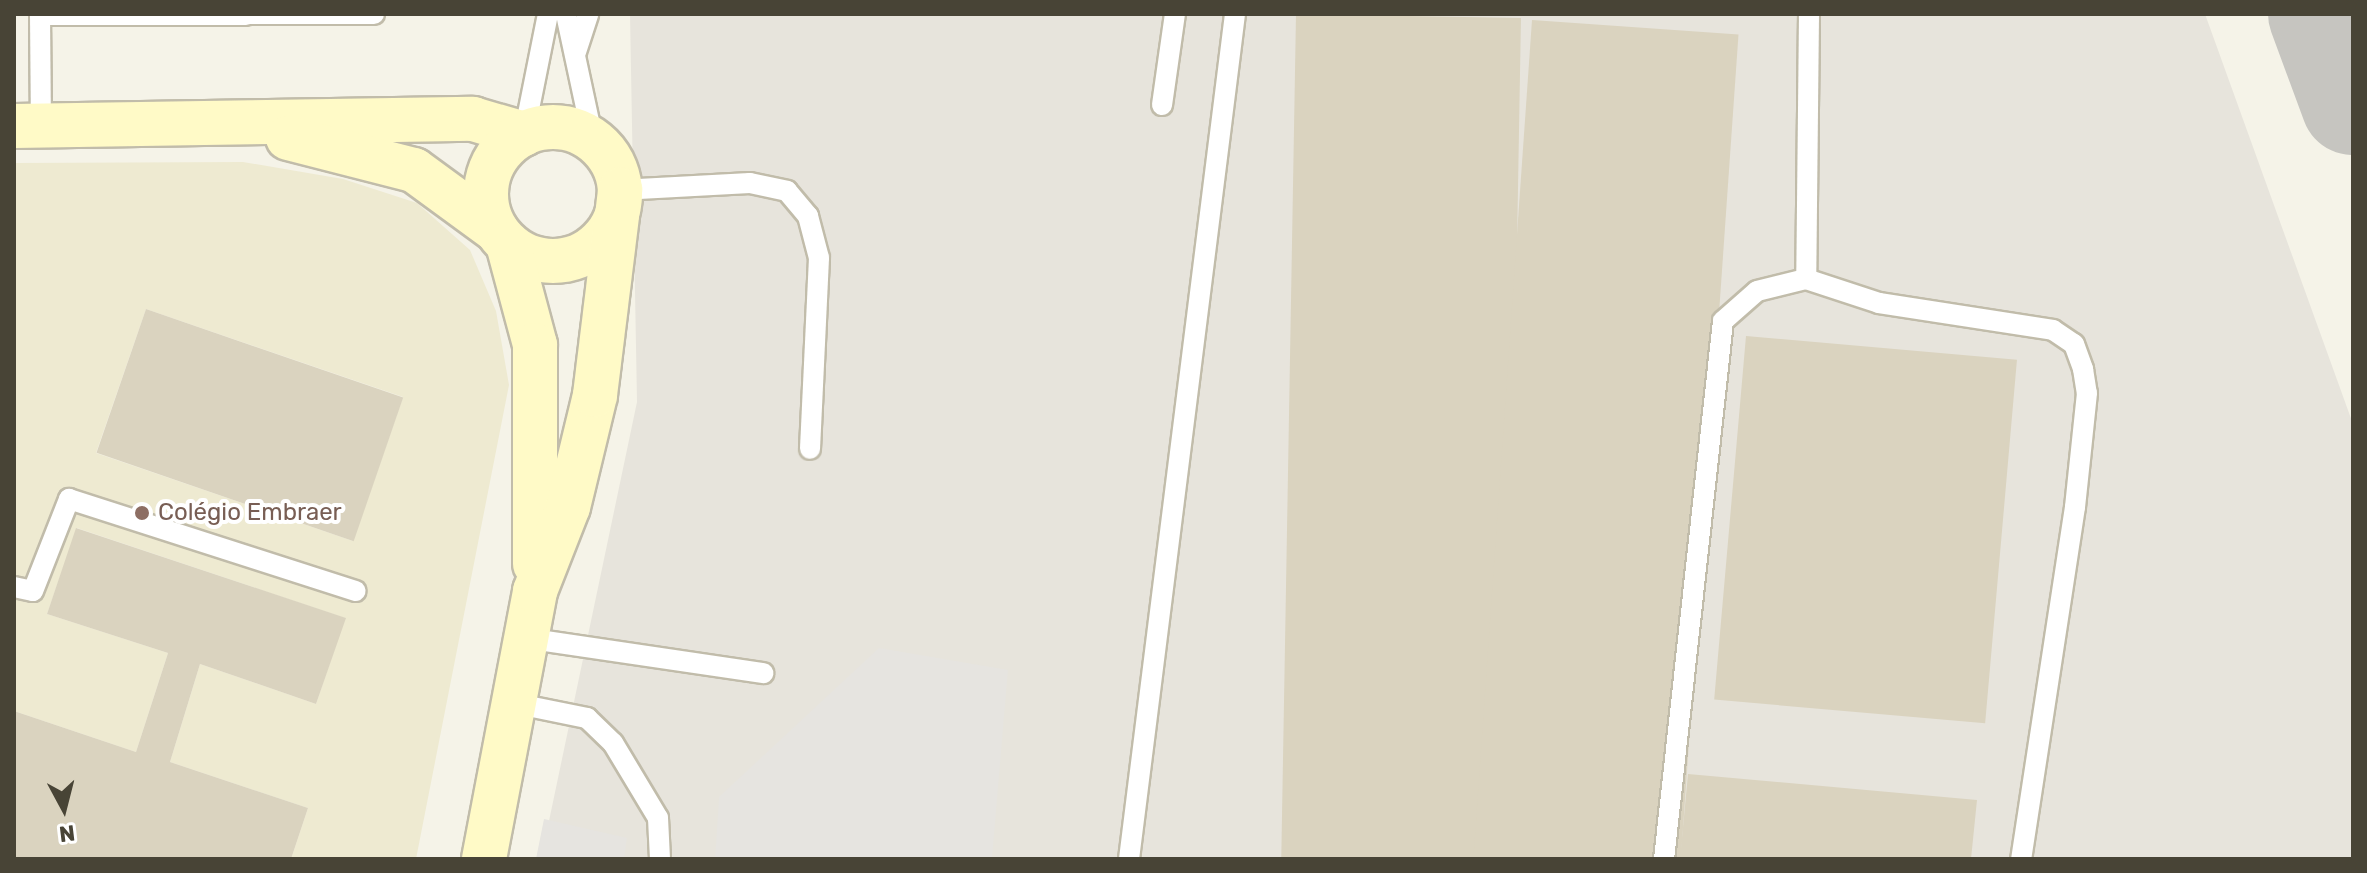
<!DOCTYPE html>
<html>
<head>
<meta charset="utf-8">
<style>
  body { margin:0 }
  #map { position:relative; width:2367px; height:873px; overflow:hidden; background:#f5f3e8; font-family:Rubik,sans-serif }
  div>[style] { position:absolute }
  .industrial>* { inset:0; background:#e7e4dc }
  .education>* { inset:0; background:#eeead1 }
  .parking>* { inset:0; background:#e6e4e0 }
  .taxiway>* { height:104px; margin:-52px; padding:0 52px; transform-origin:52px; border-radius:52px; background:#c6c5c0 }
  .building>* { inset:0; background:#dad3bf; transform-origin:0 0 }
  .roads { filter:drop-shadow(2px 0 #c1bcaa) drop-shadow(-2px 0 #c1bcaa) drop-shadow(0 2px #c1bcaa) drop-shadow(0 -2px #c1bcaa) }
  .service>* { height:20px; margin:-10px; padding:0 10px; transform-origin:10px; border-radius:10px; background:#fff }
  .secondary>* { height:44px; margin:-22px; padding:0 22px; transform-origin:22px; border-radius:22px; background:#fffac7 }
  .secondary>.ring { margin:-22px; padding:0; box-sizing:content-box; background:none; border:44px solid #fffac7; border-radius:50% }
  .dots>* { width:22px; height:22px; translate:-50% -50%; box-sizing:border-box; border:4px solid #fff; border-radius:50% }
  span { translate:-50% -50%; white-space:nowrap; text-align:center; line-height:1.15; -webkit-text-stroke:8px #fff; paint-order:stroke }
  .education-label { font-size:24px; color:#785e54 }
  .left { translate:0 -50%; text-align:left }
  .frame { position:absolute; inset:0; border:16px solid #484436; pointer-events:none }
  .north { position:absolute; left:24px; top:769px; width:80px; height:80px; -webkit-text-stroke:6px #fff; paint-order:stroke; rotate:173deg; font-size:22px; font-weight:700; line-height:32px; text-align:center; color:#484436 }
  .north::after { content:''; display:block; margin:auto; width:28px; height:36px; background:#484436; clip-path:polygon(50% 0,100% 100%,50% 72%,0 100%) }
</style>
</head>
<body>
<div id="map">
  <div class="industrial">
    <i style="clip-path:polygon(630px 14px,2205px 14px,2353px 424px,2353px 859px,541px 859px,637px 402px)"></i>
  </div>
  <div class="education">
    <i style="clip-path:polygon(evenodd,243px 162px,343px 179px,417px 203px,470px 250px,496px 311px,509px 385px,416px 859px,291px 859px,308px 808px,170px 762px,200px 664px,316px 704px,345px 618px,77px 528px,47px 614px,168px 653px,136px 752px,14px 711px,14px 163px,243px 162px,146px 309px,403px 397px,353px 541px,96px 453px,146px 309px)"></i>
  </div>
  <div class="parking">
    <i style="clip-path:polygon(879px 648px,1008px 670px,992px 859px,715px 859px,719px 797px)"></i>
    <i style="clip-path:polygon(544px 819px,627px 838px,624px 859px,536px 859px)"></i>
  </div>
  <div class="taxiway">
    <i style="left:2320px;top:14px;width:95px;rotate:69.7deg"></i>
  </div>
  <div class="building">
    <i style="left:1296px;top:14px;width:225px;height:850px;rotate:1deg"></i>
    <i style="left:1532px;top:20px;width:207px;height:843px;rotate:4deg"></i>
    <i style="left:146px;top:309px;width:272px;height:152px;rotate:19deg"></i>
    <i style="left:1746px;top:336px;width:272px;height:365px;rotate:5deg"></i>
    <i style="clip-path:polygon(76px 528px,346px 618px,316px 704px,200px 664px,170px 762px,308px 808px,291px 859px,14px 859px,14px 711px,136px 752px,168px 653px,47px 614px)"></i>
    <i style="clip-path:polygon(1688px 774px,1977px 800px,1971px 859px,1680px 859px)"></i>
  </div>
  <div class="roads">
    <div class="service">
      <i style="left:40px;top:14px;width:112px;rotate:89.5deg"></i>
      <i style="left:247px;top:14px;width:127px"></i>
      <i style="left:566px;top:14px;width:129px;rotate:77.9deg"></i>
      <i style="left:1809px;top:14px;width:265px;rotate:90.6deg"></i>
      <i style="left:1806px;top:279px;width:77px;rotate:18.2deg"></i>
      <i style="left:1879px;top:303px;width:176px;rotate:8.8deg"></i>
      <i style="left:2053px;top:330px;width:25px;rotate:34deg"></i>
      <i style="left:2074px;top:344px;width:27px;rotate:70deg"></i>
      <i style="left:2083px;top:369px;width:24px;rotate:81deg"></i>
      <i style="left:2087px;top:393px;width:115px;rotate:96deg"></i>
      <i style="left:2075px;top:507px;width:356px;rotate:98.7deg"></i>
      <i style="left:40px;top:15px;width:206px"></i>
      <i style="left:576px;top:52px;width:40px;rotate:-72deg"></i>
      <i style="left:1162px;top:105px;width:92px;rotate:-81.9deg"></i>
      <i style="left:524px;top:134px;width:122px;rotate:-78.7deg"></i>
      <i style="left:620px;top:190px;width:130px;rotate:-3.1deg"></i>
      <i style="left:750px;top:183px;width:38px;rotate:12deg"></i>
      <i style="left:787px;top:191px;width:33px;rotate:50deg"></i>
      <i style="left:808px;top:216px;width:43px;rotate:75.3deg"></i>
      <i style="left:819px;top:258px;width:191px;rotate:92.7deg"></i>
      <i style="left:14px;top:587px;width:19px;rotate:12deg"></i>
      <i style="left:33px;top:591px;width:99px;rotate:-68.6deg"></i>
      <i style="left:69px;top:499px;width:301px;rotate:17.8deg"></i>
      <i style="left:525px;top:638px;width:241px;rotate:8.4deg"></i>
      <i style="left:513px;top:703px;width:76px;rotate:11.5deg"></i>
      <i style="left:587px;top:718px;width:36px;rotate:44deg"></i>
      <i style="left:613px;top:743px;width:87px;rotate:59deg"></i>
      <i style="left:658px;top:818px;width:41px;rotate:87.2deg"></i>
      <i style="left:1129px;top:859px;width:852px;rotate:-82.85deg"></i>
      <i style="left:1664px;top:859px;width:541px;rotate:-83.74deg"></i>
      <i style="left:1723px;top:321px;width:45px;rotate:-41.4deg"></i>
      <i style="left:1757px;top:291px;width:50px;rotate:-13.8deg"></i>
    </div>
    <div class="secondary">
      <i style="left:14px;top:126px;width:459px;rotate:-0.9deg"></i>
      <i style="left:473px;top:119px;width:53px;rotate:16.4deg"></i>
      <i class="ring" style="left:486px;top:127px;width:90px;height:90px"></i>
      <i style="left:288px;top:138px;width:130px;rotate:14.3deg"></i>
      <i style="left:414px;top:170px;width:102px;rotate:36.2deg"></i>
      <i style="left:508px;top:244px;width:105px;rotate:75deg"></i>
      <i style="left:535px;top:345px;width:219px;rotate:90deg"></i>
      <i style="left:484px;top:859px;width:273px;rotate:-79.2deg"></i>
      <i style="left:535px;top:591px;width:90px;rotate:-68.6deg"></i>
      <i style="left:568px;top:507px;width:115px;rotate:-76.4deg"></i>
      <i style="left:595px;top:395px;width:207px;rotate:-83deg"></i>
    </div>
  </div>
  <div class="dots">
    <i style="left:142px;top:513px;background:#8d6e63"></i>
  </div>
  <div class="education-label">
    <span class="left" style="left:158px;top:513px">Colégio Embraer</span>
  </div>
  <div class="frame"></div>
  <div class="north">N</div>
</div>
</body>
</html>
